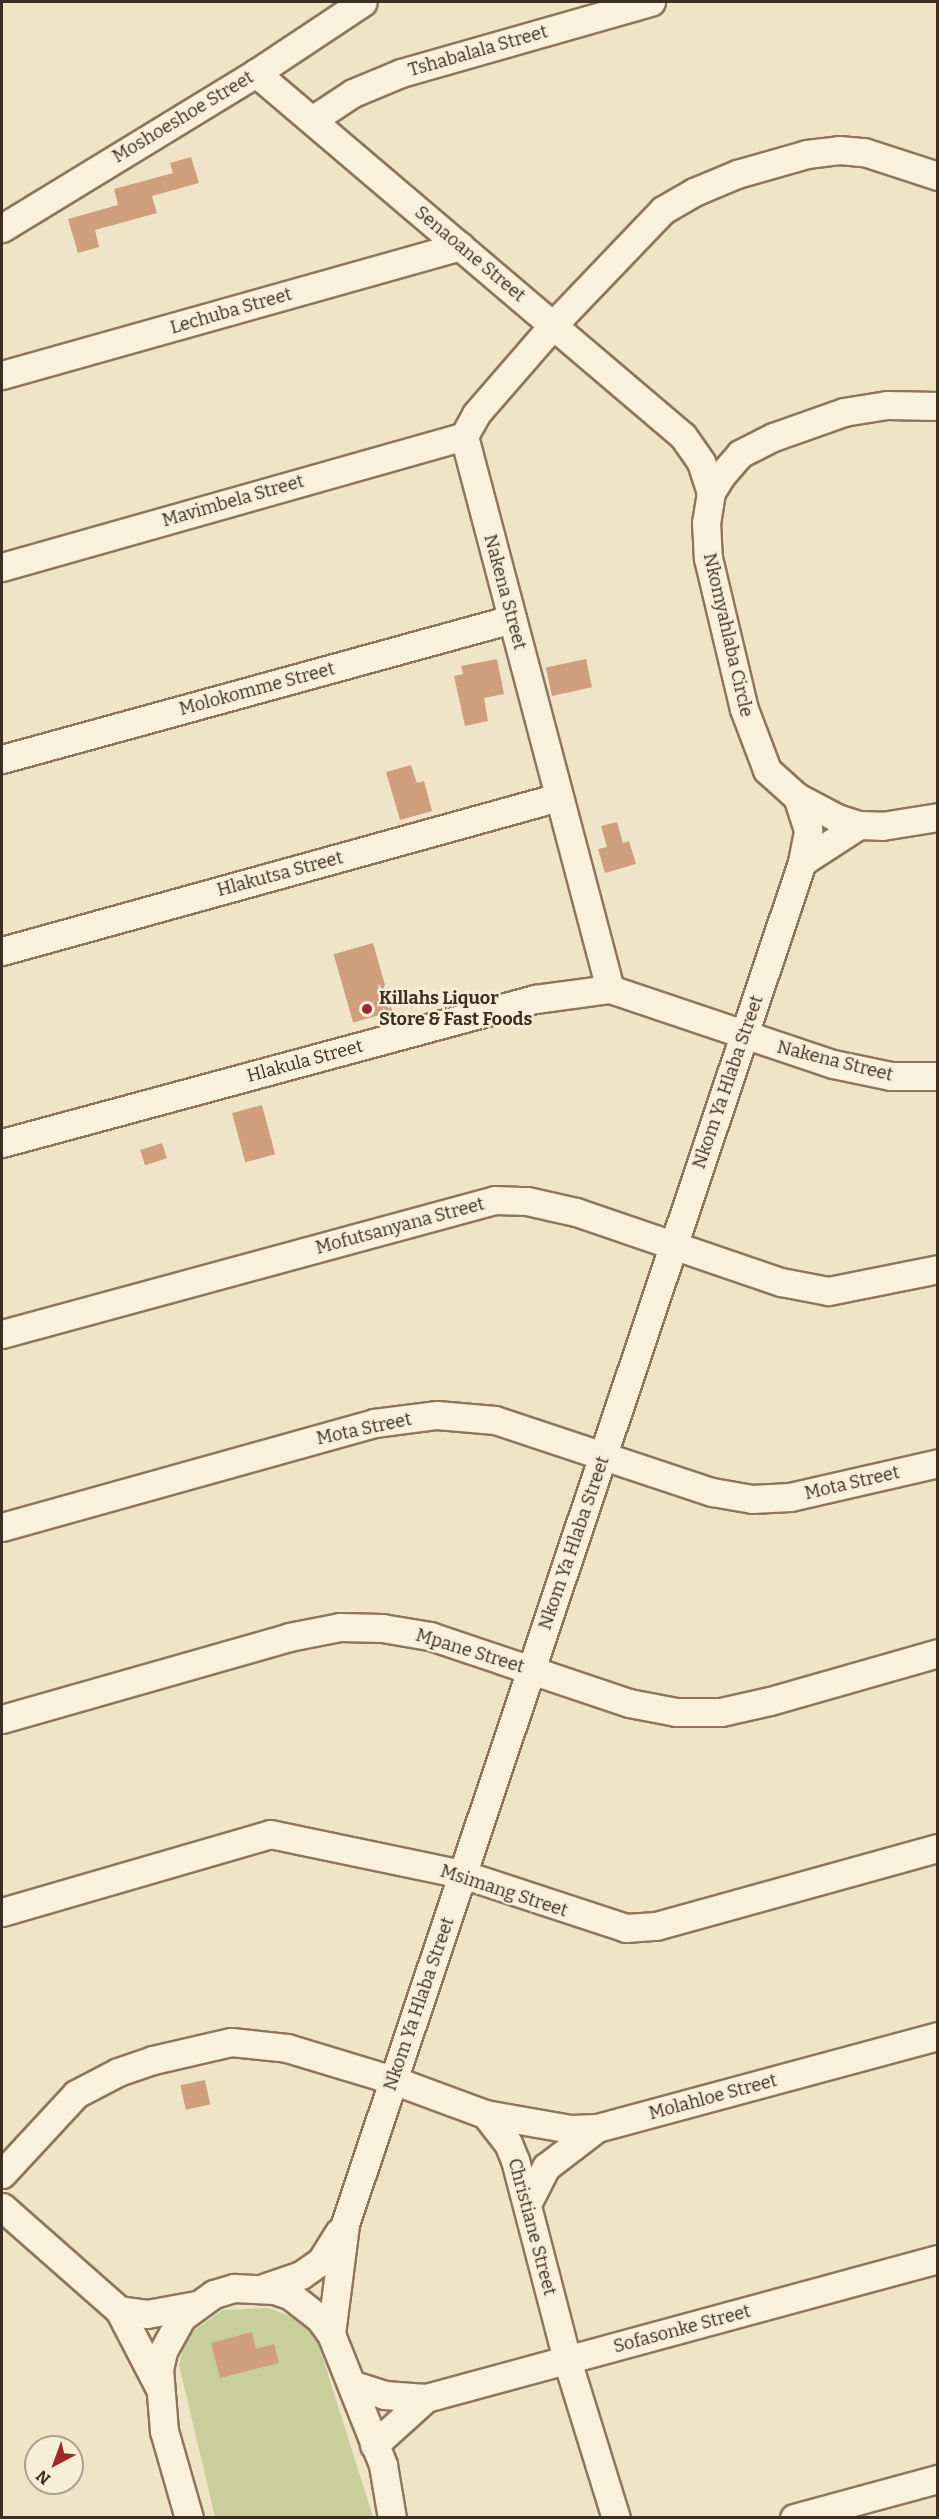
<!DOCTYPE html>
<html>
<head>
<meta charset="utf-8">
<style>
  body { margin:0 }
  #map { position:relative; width:939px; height:2519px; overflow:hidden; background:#f0e4c8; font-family:Bitter,serif }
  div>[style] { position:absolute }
  .green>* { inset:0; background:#c9cf9b }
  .building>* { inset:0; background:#cf9f7d; transform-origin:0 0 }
  .roads { filter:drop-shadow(2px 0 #8d765c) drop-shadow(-2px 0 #8d765c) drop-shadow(0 2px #8d765c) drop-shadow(0 -2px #8d765c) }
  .minor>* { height:27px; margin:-13.5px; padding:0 13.5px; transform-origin:13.5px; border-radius:13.5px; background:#faf1dc }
  .dots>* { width:16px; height:16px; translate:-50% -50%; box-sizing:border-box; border:3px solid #f7eed8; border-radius:50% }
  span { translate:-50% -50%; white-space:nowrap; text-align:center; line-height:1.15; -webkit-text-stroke:4.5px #f7eed8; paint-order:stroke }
  .street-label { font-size:18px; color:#3d2e20 }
  .poi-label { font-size:18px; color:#3d2e20; font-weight:700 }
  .left { translate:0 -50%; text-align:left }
  .frame { position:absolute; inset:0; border:3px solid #3d2e20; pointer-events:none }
  .north { position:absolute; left:24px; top:2435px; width:60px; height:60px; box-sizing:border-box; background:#f7eed8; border:2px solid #ada18e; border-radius:50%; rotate:221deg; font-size:16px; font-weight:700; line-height:24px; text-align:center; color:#3d2e20 }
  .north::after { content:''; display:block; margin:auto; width:21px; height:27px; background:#9e2a2b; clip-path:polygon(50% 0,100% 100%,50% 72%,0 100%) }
</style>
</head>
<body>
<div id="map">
  <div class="green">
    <i style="clip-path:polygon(268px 2308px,298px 2319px,317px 2339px,373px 2517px,215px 2517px,179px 2365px,183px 2349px,193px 2331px,223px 2310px)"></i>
  </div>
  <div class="building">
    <i style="clip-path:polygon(191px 157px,199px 183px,152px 196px,157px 213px,95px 230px,99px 247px,78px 253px,68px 219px,118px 205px,114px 189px,173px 173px,170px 163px)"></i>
    <i style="clip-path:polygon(497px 659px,504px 694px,484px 698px,488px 721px,465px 726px,454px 676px,463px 674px,461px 666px)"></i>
    <i style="left:586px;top:659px;width:29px;height:41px;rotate:78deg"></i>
    <i style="clip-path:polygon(411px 765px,417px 783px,424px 781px,432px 811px,400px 820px,386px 772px)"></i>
    <i style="clip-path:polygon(617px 822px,623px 843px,629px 841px,636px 864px,605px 873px,598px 849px,607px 847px,601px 826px)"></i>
    <i style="left:373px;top:943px;width:71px;height:41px;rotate:74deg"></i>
    <i style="left:262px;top:1105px;width:51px;height:31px;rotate:75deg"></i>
    <i style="left:162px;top:1143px;width:16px;height:23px;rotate:72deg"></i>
    <i style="left:205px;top:2080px;width:25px;height:25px;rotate:78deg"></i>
    <i style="clip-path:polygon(252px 2332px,256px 2349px,274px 2344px,279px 2363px,220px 2378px,211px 2343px)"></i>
  </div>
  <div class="roads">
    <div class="minor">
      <i style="left:256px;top:73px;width:560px;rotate:40.37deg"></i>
      <i style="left:683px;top:436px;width:32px;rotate:55deg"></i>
      <i style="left:701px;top:462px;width:32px;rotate:72deg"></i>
      <i style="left:312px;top:120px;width:49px;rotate:-33.4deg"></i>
      <i style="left:353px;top:93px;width:52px;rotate:-22.6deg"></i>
      <i style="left:401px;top:73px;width:260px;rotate:-15.9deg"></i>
      <i style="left:2px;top:228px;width:298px;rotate:-31.4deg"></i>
      <i style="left:256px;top:73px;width:128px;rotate:-33.6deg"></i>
      <i style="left:2px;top:375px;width:476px;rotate:-15.7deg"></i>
      <i style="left:938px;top:406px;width:51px;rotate:-178.9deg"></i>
      <i style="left:887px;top:405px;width:44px;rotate:170.8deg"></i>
      <i style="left:844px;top:412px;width:75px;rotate:160.6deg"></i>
      <i style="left:773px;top:437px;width:37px;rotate:153deg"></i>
      <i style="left:740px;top:454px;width:29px;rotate:131deg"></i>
      <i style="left:721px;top:476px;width:19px;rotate:122deg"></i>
      <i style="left:711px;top:492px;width:30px;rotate:99deg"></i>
      <i style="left:706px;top:522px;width:36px;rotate:87deg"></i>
      <i style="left:708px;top:558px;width:155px;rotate:76.6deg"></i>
      <i style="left:744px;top:709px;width:65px;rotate:69.3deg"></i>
      <i style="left:767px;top:770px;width:40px;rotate:42deg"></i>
      <i style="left:797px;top:797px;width:45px;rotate:27.7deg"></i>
      <i style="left:837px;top:818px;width:23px;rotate:18deg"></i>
      <i style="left:859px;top:825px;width:23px;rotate:2deg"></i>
      <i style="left:882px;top:826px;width:57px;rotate:-9.1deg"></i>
      <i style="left:2px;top:567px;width:480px;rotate:-15.8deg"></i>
      <i style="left:2px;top:759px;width:529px;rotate:-15.35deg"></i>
      <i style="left:802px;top:862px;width:68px;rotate:-33deg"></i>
      <i style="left:2px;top:951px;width:578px;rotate:-15.46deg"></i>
      <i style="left:610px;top:989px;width:572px;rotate:-104.79deg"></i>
      <i style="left:464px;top:436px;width:25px;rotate:-61deg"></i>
      <i style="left:476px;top:414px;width:118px;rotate:-49.1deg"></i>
      <i style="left:553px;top:325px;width:159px;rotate:-46.3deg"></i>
      <i style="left:663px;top:210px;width:36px;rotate:-30deg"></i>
      <i style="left:694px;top:192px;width:47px;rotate:-22.7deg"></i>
      <i style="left:737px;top:174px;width:73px;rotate:-15.9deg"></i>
      <i style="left:807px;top:154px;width:32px;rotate:-7deg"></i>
      <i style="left:839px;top:150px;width:25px;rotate:5deg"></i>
      <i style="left:864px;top:152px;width:78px;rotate:18deg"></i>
      <i style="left:2px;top:1143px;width:552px;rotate:-15.12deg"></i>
      <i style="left:535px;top:999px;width:76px;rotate:-7.6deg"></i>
      <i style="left:610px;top:989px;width:235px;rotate:18.6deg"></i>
      <i style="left:833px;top:1064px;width:59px;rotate:11.7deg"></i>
      <i style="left:891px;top:1076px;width:47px"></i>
      <i style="left:2px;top:1334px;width:511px;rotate:-15.21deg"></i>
      <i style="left:495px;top:1200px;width:32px;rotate:2deg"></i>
      <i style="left:527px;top:1201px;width:50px;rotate:12.7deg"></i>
      <i style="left:576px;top:1212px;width:217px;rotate:18.9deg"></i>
      <i style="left:781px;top:1282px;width:48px;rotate:10.8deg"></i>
      <i style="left:828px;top:1291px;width:112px;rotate:-11.3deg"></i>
      <i style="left:2px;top:1527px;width:386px;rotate:-15.6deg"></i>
      <i style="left:374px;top:1423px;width:64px;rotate:-7.2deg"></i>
      <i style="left:437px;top:1415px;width:58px;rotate:4.9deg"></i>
      <i style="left:495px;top:1420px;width:229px;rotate:18.4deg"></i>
      <i style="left:712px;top:1492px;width:41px;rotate:9.9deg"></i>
      <i style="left:752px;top:1499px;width:38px;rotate:-3deg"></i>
      <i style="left:790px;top:1497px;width:152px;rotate:-12.9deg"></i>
      <i style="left:2px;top:1719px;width:298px;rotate:-15.9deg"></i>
      <i style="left:289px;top:1637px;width:52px;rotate:-11.1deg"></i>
      <i style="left:340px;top:1627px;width:42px;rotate:1.4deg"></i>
      <i style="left:382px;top:1628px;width:49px;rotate:9.5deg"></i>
      <i style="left:430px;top:1636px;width:210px;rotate:18.6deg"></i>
      <i style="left:629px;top:1703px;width:48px;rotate:10.8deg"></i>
      <i style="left:676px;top:1712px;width:45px"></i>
      <i style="left:721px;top:1712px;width:50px;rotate:-12.7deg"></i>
      <i style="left:770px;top:1701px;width:175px;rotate:-15.9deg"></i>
      <i style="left:2px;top:1912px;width:279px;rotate:-16.2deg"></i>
      <i style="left:270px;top:1834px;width:196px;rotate:11.8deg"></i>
      <i style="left:462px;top:1874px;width:173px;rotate:18.2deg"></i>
      <i style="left:626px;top:1928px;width:30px;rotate:-4deg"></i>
      <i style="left:656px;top:1926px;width:293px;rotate:-15.5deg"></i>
      <i style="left:485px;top:2114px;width:87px;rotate:9.9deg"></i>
      <i style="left:571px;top:2129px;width:26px;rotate:-2deg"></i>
      <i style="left:597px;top:2128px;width:353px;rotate:-15.1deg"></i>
      <i style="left:2px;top:2174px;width:109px;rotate:-47.2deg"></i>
      <i style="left:76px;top:2094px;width:47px;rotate:-27.6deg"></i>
      <i style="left:118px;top:2072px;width:37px;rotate:-19deg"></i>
      <i style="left:153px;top:2060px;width:80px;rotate:-13deg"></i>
      <i style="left:231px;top:2042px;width:56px;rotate:6.1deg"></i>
      <i style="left:287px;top:2048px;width:111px;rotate:16.8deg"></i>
      <i style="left:393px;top:2080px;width:98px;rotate:20.3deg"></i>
      <i style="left:485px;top:2114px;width:37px;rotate:52deg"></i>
      <i style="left:508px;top:2143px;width:18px;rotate:68deg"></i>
      <i style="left:515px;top:2160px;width:207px;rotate:75.4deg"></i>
      <i style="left:567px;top:2360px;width:165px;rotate:72.8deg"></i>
      <i style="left:527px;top:2204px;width:42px;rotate:-62.8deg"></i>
      <i style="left:546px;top:2167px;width:64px;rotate:-37.4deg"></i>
      <i style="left:2px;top:2207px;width:156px;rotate:41.4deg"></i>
      <i style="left:119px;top:2310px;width:87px;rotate:62.5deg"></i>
      <i style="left:263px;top:2288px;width:40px;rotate:-18.9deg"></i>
      <i style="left:301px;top:2275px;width:24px;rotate:-35deg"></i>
      <i style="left:321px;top:2261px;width:34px;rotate:-58deg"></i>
      <i style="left:119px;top:2310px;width:28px;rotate:8deg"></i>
      <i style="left:147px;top:2314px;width:50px;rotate:-10.4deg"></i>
      <i style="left:331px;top:2334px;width:111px;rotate:-82.7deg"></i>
      <i style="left:345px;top:2224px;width:1437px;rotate:-71.45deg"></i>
      <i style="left:802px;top:862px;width:33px;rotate:-79deg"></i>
      <i style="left:808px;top:830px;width:35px;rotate:-108deg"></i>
      <i style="left:354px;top:2385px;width:32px;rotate:18deg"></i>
      <i style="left:384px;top:2395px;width:42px;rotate:4.1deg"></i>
      <i style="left:426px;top:2398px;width:531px;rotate:-15.19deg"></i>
      <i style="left:374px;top:2445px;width:70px;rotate:-42.1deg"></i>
      <i style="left:189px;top:2518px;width:91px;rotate:-106deg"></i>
      <i style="left:164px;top:2431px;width:62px;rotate:-94.6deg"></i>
      <i style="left:159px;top:2369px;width:18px;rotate:-77deg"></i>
      <i style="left:163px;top:2351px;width:39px;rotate:-61deg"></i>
      <i style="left:182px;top:2317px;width:39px;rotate:-36deg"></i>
      <i style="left:214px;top:2294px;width:21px;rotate:-17deg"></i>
      <i style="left:234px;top:2288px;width:40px;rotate:2.9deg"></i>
      <i style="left:274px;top:2290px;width:18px;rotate:19deg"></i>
      <i style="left:291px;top:2296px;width:37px;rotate:38deg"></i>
      <i style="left:320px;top:2319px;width:19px;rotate:54deg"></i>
      <i style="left:331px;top:2334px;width:141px;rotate:68.3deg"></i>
      <i style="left:383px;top:2465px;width:54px;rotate:80.4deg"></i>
      <i style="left:794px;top:2518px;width:149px;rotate:-15.2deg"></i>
    </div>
  </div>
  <div class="dots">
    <i style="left:367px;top:1009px;background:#9e2a2b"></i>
  </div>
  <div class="street-label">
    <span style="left:478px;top:51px;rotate:-16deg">Tshabalala Street</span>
    <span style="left:183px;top:117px;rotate:-31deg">Moshoeshoe Street</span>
    <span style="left:470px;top:254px;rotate:40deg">Senaoane Street</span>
    <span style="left:231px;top:311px;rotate:-16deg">Lechuba Street</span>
    <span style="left:233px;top:501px;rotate:-16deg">Mavimbela Street</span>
    <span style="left:505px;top:592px;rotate:75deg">Nakena Street</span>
    <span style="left:728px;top:635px;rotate:77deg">Nkomyahlaba Circle</span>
    <span style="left:257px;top:689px;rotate:-15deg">Molokomme Street</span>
    <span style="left:280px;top:874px;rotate:-15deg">Hlakutsa Street</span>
    <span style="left:305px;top:1061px;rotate:-15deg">Hlakula Street</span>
    <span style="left:835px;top:1061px;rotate:14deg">Nakena Street</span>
    <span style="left:728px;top:1082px;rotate:-71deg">Nkom Ya Hlaba Street</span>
    <span style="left:400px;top:1226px;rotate:-15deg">Mofutsanyana Street</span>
    <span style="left:364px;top:1429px;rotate:-12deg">Mota Street</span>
    <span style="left:852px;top:1483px;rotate:-13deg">Mota Street</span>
    <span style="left:574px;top:1543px;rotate:-71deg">Nkom Ya Hlaba Street</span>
    <span style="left:470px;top:1651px;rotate:17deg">Mpane Street</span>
    <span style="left:504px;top:1891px;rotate:18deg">Msimang Street</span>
    <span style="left:419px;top:2004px;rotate:-71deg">Nkom Ya Hlaba Street</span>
    <span style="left:713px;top:2097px;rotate:-15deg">Molahloe Street</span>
    <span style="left:532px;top:2227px;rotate:75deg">Christiane Street</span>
    <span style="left:682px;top:2329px;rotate:-15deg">Sofasonke Street</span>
  </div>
  <div class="poi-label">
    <span class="left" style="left:379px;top:1009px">Killahs Liquor<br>Store &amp; Fast Foods</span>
  </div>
  <div class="frame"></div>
  <div class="north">N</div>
</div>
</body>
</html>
